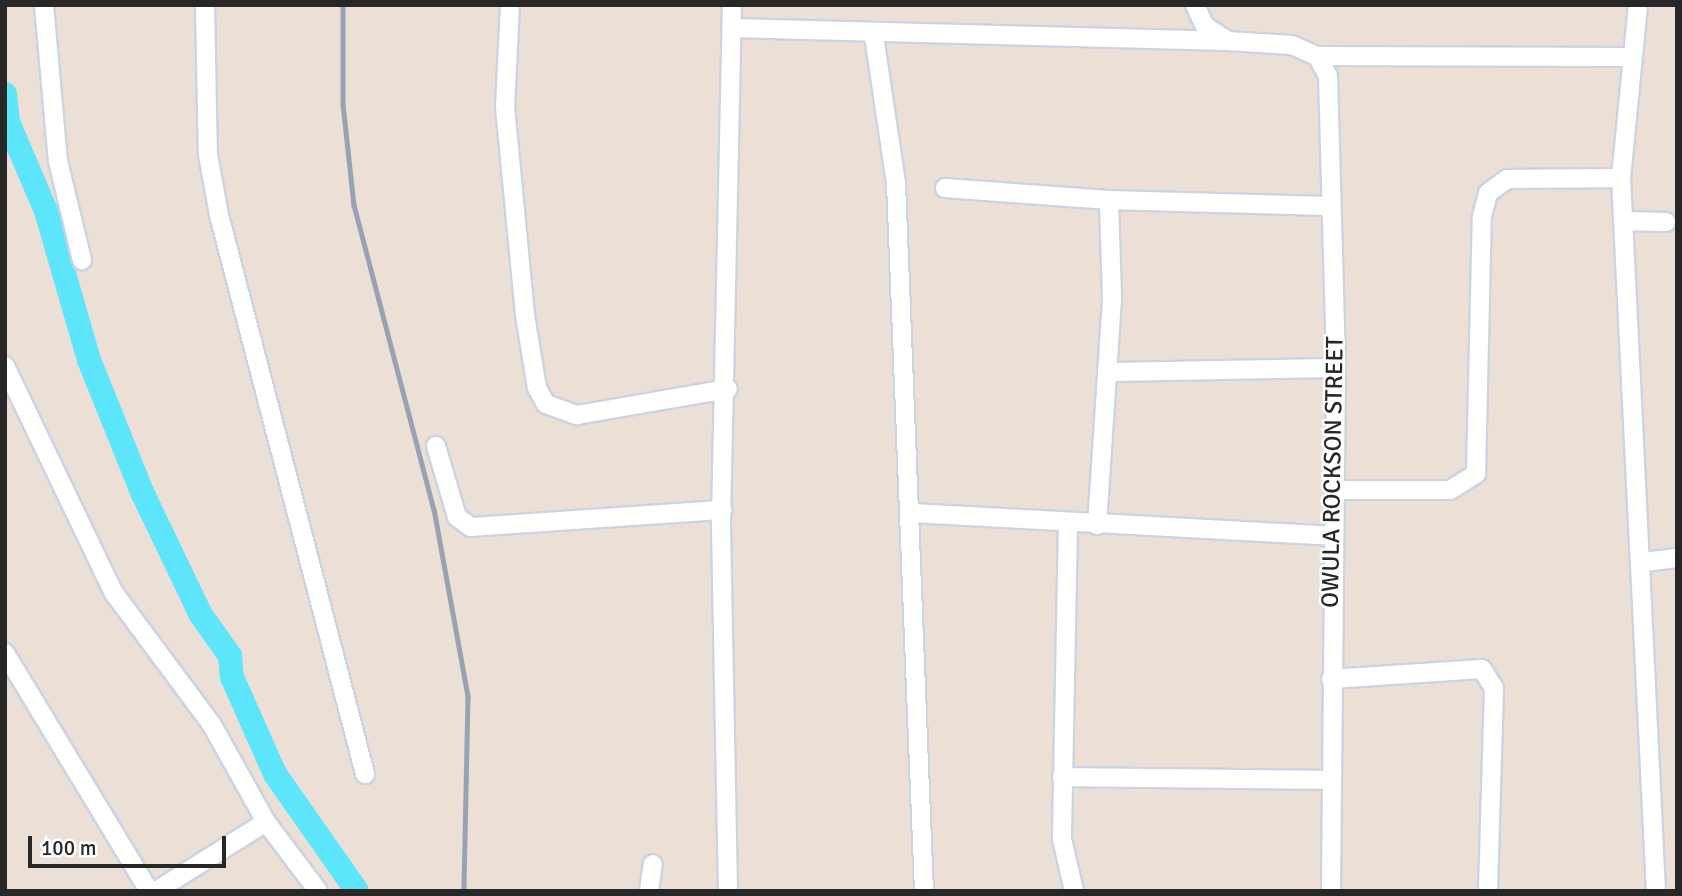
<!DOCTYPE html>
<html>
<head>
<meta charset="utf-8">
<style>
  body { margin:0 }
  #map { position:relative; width:1682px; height:896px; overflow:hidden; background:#ece0d6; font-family:Signika,sans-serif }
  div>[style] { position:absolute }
  .river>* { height:24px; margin:-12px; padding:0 12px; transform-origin:12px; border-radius:12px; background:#5ce5fb }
  .roads { filter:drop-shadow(2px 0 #ccd3e3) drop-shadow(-2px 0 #ccd3e3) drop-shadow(0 2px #ccd3e3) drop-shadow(0 -2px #ccd3e3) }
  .minor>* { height:18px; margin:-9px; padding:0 9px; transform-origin:9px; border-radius:9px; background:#fff }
  .rail>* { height:4.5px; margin:-2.25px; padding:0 2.25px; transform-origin:2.25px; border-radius:2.25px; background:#99a1b4 }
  span { translate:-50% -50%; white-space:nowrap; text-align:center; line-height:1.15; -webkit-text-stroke:5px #fff; paint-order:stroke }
  .street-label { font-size:24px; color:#272727 }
  .frame { position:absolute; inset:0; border:7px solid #272727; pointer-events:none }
  .scale { position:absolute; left:28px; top:836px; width:198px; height:32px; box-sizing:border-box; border:4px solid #272727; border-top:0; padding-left:9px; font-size:21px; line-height:24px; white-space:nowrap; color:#272727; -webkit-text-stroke:5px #fff; paint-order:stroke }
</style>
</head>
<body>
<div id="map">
  <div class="river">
    <i style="left:5px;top:94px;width:28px;rotate:84deg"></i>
    <i style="left:8px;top:122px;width:97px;rotate:66.9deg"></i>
    <i style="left:46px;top:211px;width:155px;rotate:73.9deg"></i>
    <i style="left:89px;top:360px;width:142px;rotate:68.1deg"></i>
    <i style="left:142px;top:492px;width:136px;rotate:64.4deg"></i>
    <i style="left:201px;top:615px;width:50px;rotate:54.7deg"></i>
    <i style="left:230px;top:656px;width:21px;rotate:85deg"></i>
    <i style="left:232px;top:677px;width:106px;rotate:66.1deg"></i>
    <i style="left:275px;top:774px;width:143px;rotate:55deg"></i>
  </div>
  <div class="roads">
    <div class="minor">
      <i style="left:44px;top:5px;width:157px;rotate:84.9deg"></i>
      <i style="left:58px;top:161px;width:102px;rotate:76.4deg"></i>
      <i style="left:205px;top:5px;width:150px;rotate:88.9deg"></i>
      <i style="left:208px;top:155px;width:61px;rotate:79.6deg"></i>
      <i style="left:219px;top:215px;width:578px;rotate:75.36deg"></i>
      <i style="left:510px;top:5px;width:102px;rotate:92.8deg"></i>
      <i style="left:505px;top:107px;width:209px;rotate:84.5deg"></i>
      <i style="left:525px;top:315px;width:74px;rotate:80.7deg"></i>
      <i style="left:537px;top:388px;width:18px;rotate:61deg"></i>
      <i style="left:546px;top:404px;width:33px;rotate:20deg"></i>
      <i style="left:577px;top:415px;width:153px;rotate:-9.8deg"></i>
      <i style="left:1195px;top:5px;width:23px;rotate:65deg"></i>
      <i style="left:1205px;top:26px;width:27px;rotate:33deg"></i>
      <i style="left:1638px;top:5px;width:174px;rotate:95.6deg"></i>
      <i style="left:1621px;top:178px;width:714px;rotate:87.19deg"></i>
      <i style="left:732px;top:28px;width:496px;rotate:1.5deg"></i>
      <i style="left:1228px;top:41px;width:64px;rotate:3.6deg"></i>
      <i style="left:1292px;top:45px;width:27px;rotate:24deg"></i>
      <i style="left:1317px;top:56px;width:314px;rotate:0.2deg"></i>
      <i style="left:874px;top:36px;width:149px;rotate:81.5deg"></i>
      <i style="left:896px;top:183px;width:709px;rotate:87.74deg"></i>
      <i style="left:1317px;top:56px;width:23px;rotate:61deg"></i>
      <i style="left:1328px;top:76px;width:292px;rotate:88.4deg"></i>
      <i style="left:1336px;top:368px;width:523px;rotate:90.55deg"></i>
      <i style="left:945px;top:188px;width:164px;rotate:4.2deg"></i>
      <i style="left:1109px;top:200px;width:219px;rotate:1.6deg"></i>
      <i style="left:1624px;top:221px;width:42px;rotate:1.4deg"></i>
      <i style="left:5px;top:366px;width:252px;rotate:64.4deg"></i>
      <i style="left:114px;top:593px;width:164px;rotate:53.4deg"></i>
      <i style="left:212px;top:725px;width:111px;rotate:60.9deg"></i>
      <i style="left:266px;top:822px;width:86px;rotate:53deg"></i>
      <i style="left:1107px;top:372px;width:229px;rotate:-1deg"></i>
      <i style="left:436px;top:446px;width:74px;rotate:73.5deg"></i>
      <i style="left:457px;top:517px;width:17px;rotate:36deg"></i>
      <i style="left:471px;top:527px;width:252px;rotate:-3.9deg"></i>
      <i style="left:1334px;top:490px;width:116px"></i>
      <i style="left:1450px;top:490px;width:31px;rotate:-32deg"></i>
      <i style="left:1476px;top:474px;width:258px;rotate:-88.7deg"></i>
      <i style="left:1482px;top:216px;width:24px;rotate:-75deg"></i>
      <i style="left:1488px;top:193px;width:24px;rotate:-36deg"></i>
      <i style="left:1507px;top:179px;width:114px;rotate:-0.5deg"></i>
      <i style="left:912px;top:513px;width:420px;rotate:3.1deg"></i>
      <i style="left:1068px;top:522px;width:317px;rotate:91.1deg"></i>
      <i style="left:1062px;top:839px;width:53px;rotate:77deg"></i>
      <i style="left:1097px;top:525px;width:228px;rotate:-86.2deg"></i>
      <i style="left:1112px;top:297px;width:97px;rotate:-91.8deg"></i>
      <i style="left:1644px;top:562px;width:33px;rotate:-7deg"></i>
      <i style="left:5px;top:653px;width:278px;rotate:58.8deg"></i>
      <i style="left:1331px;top:679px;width:151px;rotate:-3.8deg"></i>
      <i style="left:1482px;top:669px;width:22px;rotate:58deg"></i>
      <i style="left:1494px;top:688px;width:203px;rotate:91.7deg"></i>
      <i style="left:1062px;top:777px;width:269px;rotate:0.6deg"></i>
      <i style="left:156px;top:891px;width:130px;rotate:-32.1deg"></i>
      <i style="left:649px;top:891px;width:27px;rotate:-82deg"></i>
      <i style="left:728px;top:891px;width:371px;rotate:-91.1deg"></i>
      <i style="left:721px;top:520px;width:515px;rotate:-88.78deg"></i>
    </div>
  </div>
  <div class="rail">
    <i style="left:343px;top:5px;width:99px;rotate:90deg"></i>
    <i style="left:343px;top:104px;width:102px;rotate:83.8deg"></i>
    <i style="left:354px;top:205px;width:314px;rotate:75.3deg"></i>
    <i style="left:434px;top:509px;width:190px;rotate:79.7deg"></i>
    <i style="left:468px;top:696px;width:195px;rotate:91.2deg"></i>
  </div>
  <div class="street-label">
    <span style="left:1333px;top:472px;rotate:-89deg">OWULA ROCKSON STREET</span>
  </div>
  <div class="frame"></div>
  <div class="scale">100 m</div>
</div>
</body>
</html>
